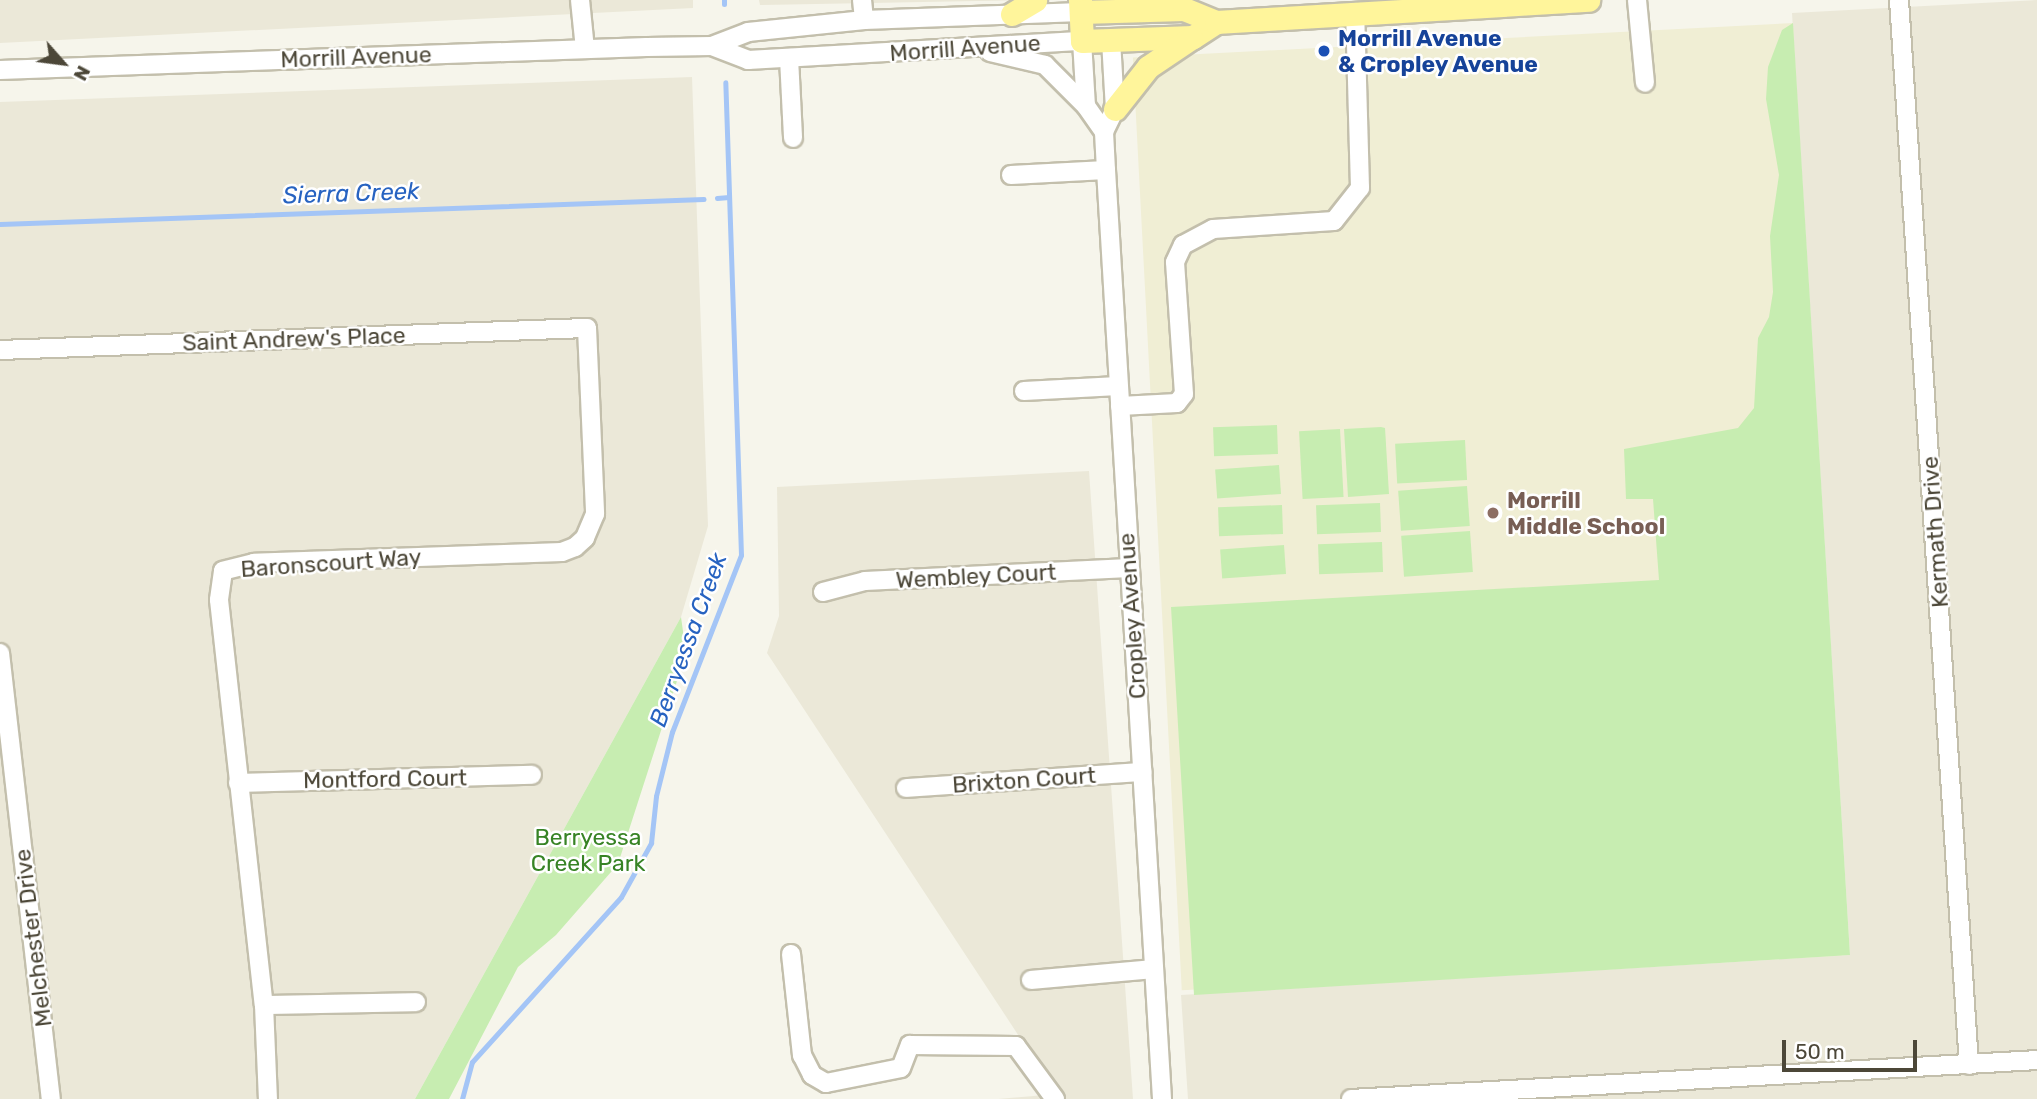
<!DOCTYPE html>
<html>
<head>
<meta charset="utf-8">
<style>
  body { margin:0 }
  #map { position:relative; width:2037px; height:1099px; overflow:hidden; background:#f6f5eb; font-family:Rubik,sans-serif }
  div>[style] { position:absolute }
  .residential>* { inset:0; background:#ebe8d8 }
  .education>* { inset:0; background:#f0eed4; transform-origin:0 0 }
  .green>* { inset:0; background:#c7edb1; transform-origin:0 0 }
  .stream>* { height:5px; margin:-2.5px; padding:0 2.5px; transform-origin:2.5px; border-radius:2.5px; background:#a4c5f6 }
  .roads { filter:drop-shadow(2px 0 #c3bfac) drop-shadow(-2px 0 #c3bfac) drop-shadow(0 2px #c3bfac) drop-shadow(0 -2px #c3bfac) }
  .minor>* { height:18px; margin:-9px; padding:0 9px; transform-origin:9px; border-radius:9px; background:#fff }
  .major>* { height:23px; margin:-11.5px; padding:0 11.5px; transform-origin:11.5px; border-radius:11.5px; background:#fff59b }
  .dots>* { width:19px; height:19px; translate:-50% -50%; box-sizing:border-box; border:4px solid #fff; border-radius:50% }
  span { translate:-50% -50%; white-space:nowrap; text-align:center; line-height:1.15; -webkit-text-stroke:5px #fff; paint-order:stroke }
  .transit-label { font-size:23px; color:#164399; font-weight:700 }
  .left { translate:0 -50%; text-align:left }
  .street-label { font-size:23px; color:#4c4738 }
  .education-label { font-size:23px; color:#785e54; font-weight:700 }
  .park-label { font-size:23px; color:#378325 }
  .water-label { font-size:24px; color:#2763c1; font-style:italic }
  .north { position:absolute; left:28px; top:28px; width:70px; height:70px; -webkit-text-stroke:5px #fff; paint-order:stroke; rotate:118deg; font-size:19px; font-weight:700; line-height:28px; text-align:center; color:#4c4738 }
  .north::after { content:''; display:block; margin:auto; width:24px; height:32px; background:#4c4738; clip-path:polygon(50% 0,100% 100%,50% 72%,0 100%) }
  .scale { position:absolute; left:1782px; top:1040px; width:135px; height:32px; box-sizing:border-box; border:4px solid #4c4738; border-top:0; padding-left:9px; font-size:21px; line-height:24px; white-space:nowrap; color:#4c4738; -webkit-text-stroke:5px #fff; paint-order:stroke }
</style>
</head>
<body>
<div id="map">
  <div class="residential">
    <i style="clip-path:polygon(0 0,693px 0,693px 8px,0 43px)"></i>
    <i style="clip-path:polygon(759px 0,1028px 0,760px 5px)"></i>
    <i style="clip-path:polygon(2037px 0,2037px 1099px,1188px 1099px,1181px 995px,1850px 955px,1792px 13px)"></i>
    <i style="clip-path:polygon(692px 77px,708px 526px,681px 617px,415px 1099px,0 1099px,0 102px)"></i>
    <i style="clip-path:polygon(1089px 471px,1133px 1099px,998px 1099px,1057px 1094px,767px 653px,779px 616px,777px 487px)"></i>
  </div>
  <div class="education">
    <i style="left:1793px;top:23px;width:934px;height:661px;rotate:87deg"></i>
  </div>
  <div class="green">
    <i style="clip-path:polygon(1793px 23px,1850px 955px,1194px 995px,1171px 607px,1659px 580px,1653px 499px,1626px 499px,1624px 449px,1738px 428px,1754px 408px,1758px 338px,1769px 317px,1773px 292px,1770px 236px,1779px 175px,1766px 99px,1768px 67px,1782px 30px)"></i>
    <i style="left:1277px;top:425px;width:29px;height:64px;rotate:88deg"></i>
    <i style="clip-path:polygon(1381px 427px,1385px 428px,1389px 494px,1348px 497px,1344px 429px)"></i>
    <i style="left:1340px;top:429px;width:68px;height:41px;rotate:87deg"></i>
    <i style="left:1465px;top:440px;width:40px;height:70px;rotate:87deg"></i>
    <i style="left:1279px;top:465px;width:29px;height:64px;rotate:86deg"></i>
    <i style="left:1467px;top:486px;width:40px;height:69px;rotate:86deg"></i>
    <i style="left:1380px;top:503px;width:29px;height:64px;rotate:88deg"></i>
    <i style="left:1282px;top:505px;width:29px;height:64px;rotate:88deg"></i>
    <i style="left:1470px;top:531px;width:41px;height:69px;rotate:86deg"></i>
    <i style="left:1382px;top:542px;width:30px;height:64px;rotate:88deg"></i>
    <i style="left:1284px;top:545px;width:29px;height:64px;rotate:86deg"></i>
    <i style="clip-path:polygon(681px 617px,686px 653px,618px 864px,556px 935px,518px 967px,449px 1099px,415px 1099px)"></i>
  </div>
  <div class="stream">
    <i style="left:724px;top:0;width:4px;rotate:90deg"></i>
    <i style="left:717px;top:198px;width:12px;rotate:-5deg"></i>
    <i style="left:0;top:224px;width:704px;rotate:-2.03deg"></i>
    <i style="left:462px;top:1099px;width:38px;rotate:-75deg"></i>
    <i style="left:472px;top:1062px;width:222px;rotate:-47.9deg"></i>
    <i style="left:621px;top:897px;width:62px;rotate:-60.9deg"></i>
    <i style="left:651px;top:843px;width:47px;rotate:-83.9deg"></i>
    <i style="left:656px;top:796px;width:66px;rotate:-76deg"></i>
    <i style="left:672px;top:732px;width:190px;rotate:-68.7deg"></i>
    <i style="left:741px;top:555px;width:473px;rotate:-91.9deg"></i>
  </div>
  <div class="roads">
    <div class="minor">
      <i style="left:580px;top:0;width:49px;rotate:84.2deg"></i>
      <i style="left:862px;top:0;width:20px;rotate:84deg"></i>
      <i style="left:1637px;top:0;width:83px;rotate:84.5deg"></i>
      <i style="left:1899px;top:0;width:1067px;rotate:86.24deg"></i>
      <i style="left:1111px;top:40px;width:69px;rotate:86.7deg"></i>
      <i style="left:1115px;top:109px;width:25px;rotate:116deg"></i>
      <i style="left:1104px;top:132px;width:38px;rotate:87deg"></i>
      <i style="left:1106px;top:170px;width:931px;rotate:86.55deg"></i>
      <i style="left:712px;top:46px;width:39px;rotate:-21deg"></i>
      <i style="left:748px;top:32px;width:117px;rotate:-5.9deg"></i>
      <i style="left:864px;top:20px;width:217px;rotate:-2.1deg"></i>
      <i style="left:990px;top:52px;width:57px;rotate:13.3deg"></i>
      <i style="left:1045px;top:65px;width:58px;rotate:45deg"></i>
      <i style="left:789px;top:58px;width:80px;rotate:87.1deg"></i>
      <i style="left:0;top:70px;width:647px;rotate:-2.04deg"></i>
      <i style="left:647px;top:47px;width:65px;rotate:-0.9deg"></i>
      <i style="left:712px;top:46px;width:39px;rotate:21deg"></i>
      <i style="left:748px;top:60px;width:335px;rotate:-3.3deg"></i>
      <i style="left:1082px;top:41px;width:65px;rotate:86.5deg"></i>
      <i style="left:1086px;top:106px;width:32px;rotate:55deg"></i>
      <i style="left:1011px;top:175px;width:95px;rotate:-3deg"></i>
      <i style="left:0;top:350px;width:587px;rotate:-2.15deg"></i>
      <i style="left:587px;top:328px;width:186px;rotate:87.5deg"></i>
      <i style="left:595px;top:514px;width:26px;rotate:113deg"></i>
      <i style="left:585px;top:538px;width:13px;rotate:138deg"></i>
      <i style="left:575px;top:547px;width:14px;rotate:159deg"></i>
      <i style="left:562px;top:552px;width:308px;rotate:178deg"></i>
      <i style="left:254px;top:563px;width:32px;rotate:166deg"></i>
      <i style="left:223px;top:571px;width:29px;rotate:98deg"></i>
      <i style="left:219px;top:600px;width:407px;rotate:83.7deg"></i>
      <i style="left:264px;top:1005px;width:94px;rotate:87.6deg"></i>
      <i style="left:1024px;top:391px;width:94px;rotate:-3deg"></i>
      <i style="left:1120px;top:406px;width:57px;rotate:-3deg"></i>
      <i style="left:1177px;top:403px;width:11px;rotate:-52deg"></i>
      <i style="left:1184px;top:394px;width:132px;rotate:-93.9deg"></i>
      <i style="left:1175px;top:262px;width:19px;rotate:-65deg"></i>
      <i style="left:1183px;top:245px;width:34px;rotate:-28deg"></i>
      <i style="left:1213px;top:229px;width:121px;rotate:-3.8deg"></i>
      <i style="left:1334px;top:221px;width:42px;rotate:-51.8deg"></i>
      <i style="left:1360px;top:188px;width:174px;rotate:-91.6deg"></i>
      <i style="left:823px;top:592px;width:43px;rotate:-14.7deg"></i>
      <i style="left:865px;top:581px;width:264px;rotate:-2.8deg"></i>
      <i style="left:0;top:653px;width:449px;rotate:83.5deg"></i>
      <i style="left:238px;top:783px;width:294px;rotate:-1.6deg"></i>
      <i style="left:906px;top:788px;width:237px;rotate:-3.9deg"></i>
      <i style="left:791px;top:954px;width:102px;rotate:83.8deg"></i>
      <i style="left:802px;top:1055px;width:22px;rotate:63deg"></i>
      <i style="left:812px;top:1075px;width:16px;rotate:30deg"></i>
      <i style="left:826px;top:1083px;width:76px;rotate:-11.3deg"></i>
      <i style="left:901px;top:1068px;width:25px;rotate:-69deg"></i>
      <i style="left:910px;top:1045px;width:106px;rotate:0.5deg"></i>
      <i style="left:1016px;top:1046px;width:66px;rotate:53.7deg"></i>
      <i style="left:1031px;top:980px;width:123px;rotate:-5.1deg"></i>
      <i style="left:264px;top:1005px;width:152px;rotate:-1.1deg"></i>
      <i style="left:1351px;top:1099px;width:687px;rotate:-3.25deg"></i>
    </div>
    <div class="major">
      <i style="left:1080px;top:0;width:41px;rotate:87.2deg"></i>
      <i style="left:1082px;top:41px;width:111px;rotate:-2.1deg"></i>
      <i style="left:1193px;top:37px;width:27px;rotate:-33deg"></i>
      <i style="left:1081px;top:12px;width:103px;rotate:-1.7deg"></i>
      <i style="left:1184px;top:9px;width:35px;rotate:22deg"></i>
      <i style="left:1216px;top:22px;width:373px;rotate:-3.4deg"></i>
      <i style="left:1012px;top:14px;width:27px;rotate:-31deg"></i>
      <i style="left:1115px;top:109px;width:53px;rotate:-51.8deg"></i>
      <i style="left:1148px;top:67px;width:52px;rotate:-34deg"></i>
    </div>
  </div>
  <div class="dots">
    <i style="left:1324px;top:51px;background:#1a4fb4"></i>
    <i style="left:1493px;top:513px;background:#8d6e63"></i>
  </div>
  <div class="transit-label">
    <span class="left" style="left:1338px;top:51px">Morrill Avenue<br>&amp; Cropley Avenue</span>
  </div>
  <div class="street-label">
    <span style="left:965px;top:48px;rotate:-4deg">Morrill Avenue</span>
    <span style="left:356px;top:57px;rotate:-2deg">Morrill Avenue</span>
    <span style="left:294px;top:339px;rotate:-2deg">Saint Andrew's Place</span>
    <span style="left:1935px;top:532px;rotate:-94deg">Kermath Drive</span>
    <span style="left:331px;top:563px;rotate:-4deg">Baronscourt Way</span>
    <span style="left:976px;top:576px;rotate:-3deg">Wembley Court</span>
    <span style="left:1132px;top:616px;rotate:-94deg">Cropley Avenue</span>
    <span style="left:385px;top:779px;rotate:-1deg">Montford Court</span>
    <span style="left:1024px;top:780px;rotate:-4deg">Brixton Court</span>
    <span style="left:33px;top:938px;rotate:-97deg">Melchester Drive</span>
  </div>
  <div class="education-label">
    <span class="left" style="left:1507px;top:513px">Morrill<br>Middle School</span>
  </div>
  <div class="park-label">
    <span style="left:588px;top:850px">Berryessa<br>Creek Park</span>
  </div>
  <div class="water-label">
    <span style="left:351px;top:194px;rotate:-2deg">Sierra Creek</span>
    <span style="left:689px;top:640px;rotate:-70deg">Berryessa Creek</span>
  </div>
  <div class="north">N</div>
  <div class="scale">50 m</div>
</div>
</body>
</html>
